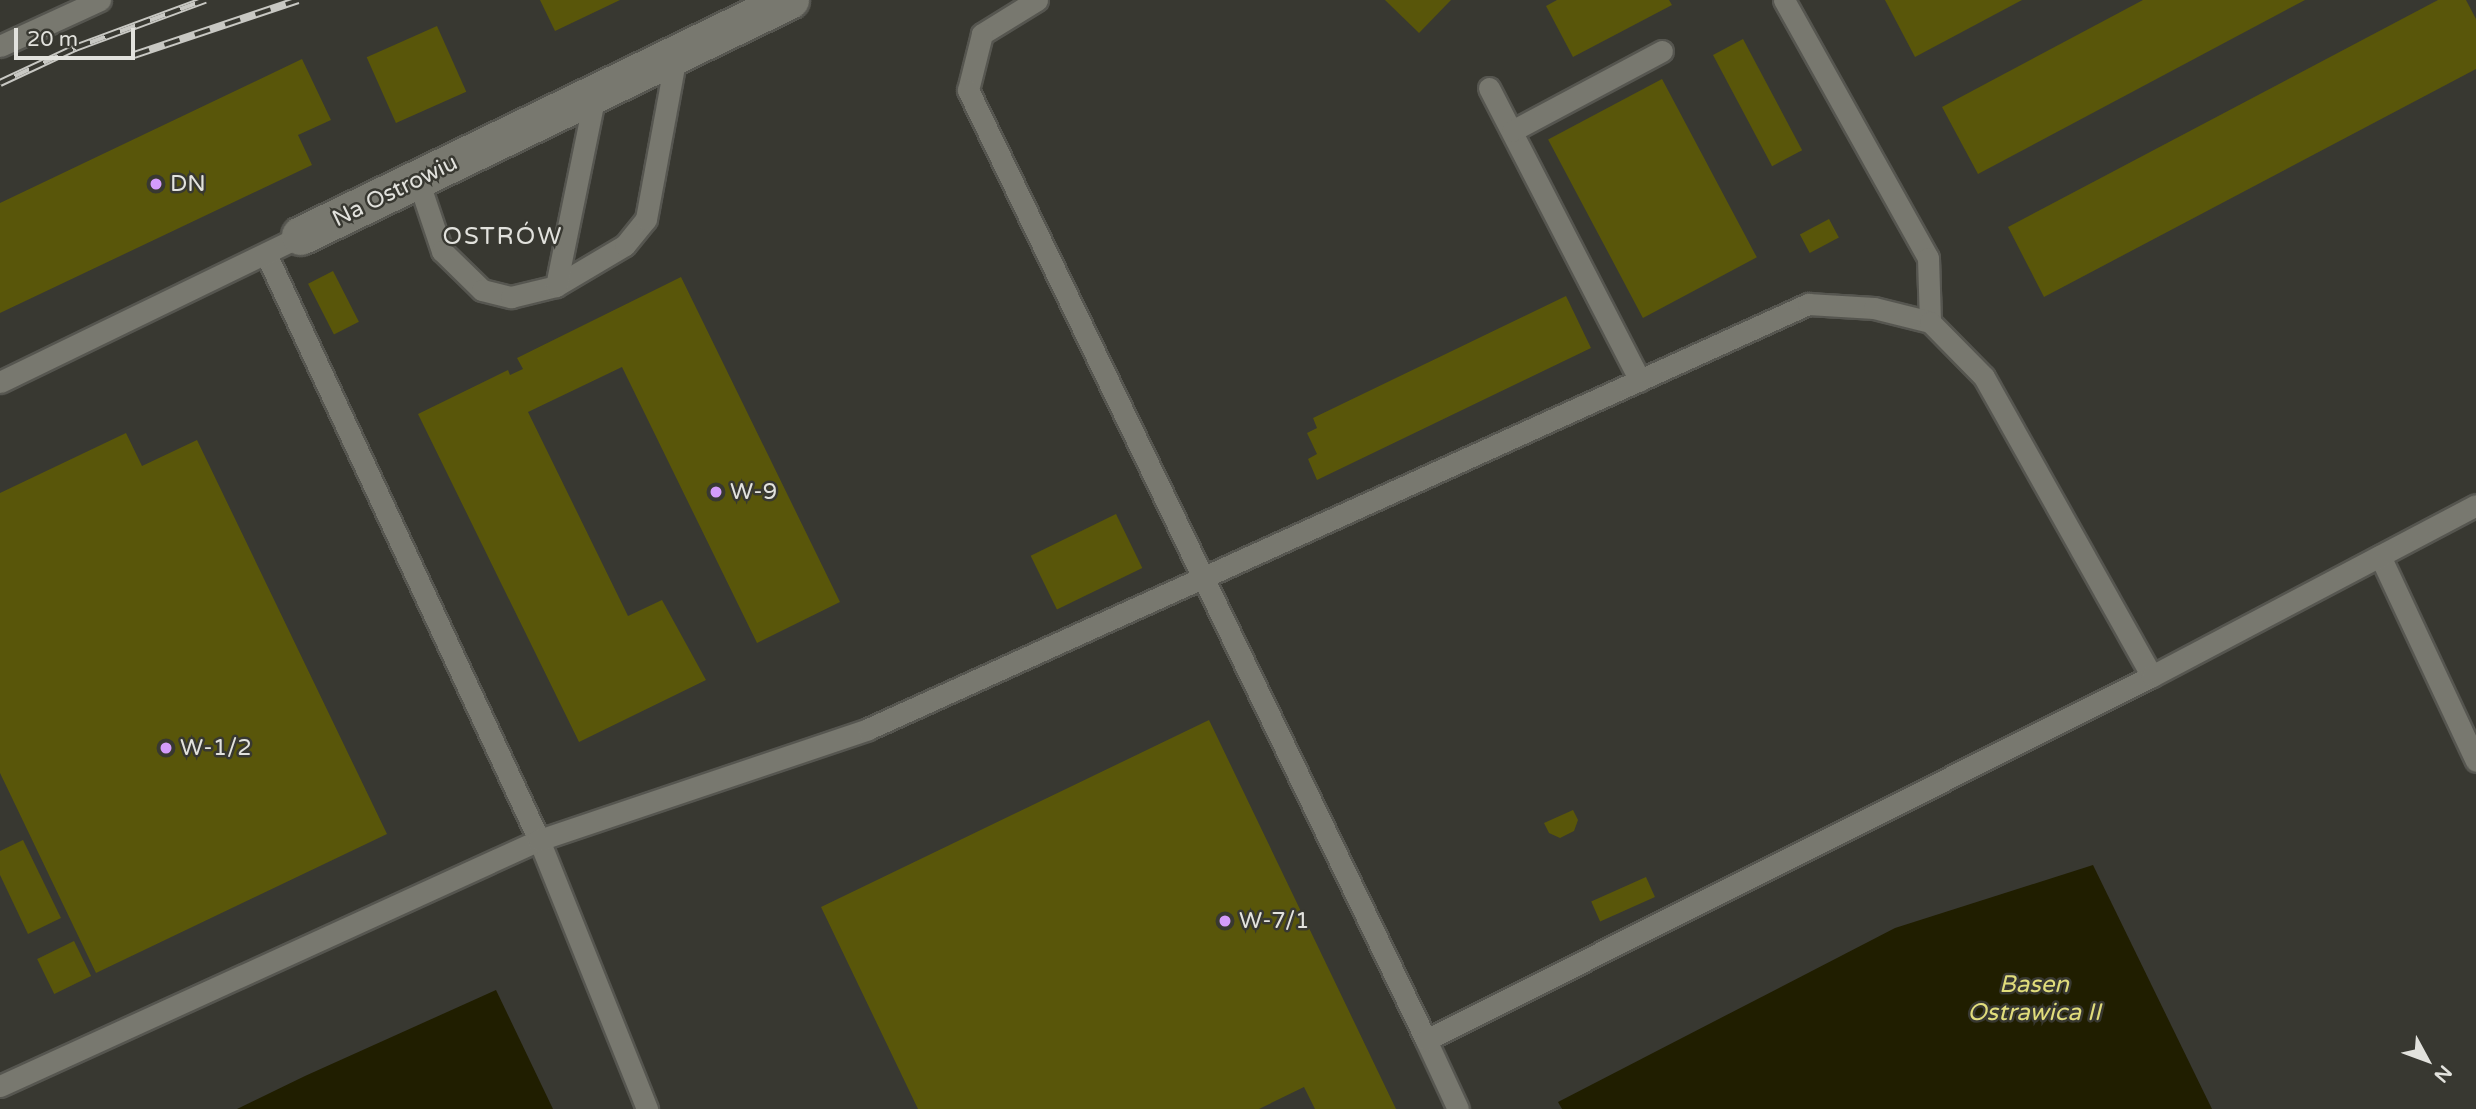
<!DOCTYPE html>
<html>
<head>
<meta charset="utf-8">
<style>
  body { margin:0 }
  #map { position:relative; width:2476px; height:1109px; overflow:hidden; background:#383831; font-family:"Varela Round",sans-serif }
  div>[style] { position:absolute }
  .water>* { inset:0; background:#201e00 }
  .building>* { inset:0; background:#59560a; transform-origin:0 0 }
  .roads { filter:drop-shadow(2px 0 #565650) drop-shadow(-2px 0 #565650) drop-shadow(0 2px #565650) drop-shadow(0 -2px #565650) }
  .lane>* { height:21px; margin:-10.5px; padding:0 10.5px; transform-origin:10.5px; border-radius:10.5px; background:#78786f }
  .street>* { height:38px; margin:-19px; padding:0 19px; transform-origin:19px; border-radius:19px; background:#78786f }
  .rail>* { height:8px; margin-top:-4px; transform-origin:0; background:repeating-linear-gradient(90deg,#383831 0 16px,#c8c8c3 0 32px); box-sizing:border-box; border-block:2px solid #c8c8c3 }
  .dots>* { width:19px; height:19px; translate:-50% -50%; box-sizing:border-box; border:4px solid #383831; border-radius:50% }
  span { translate:-50% -50%; white-space:nowrap; text-align:center; line-height:1.15; -webkit-text-stroke:5px #383831; paint-order:stroke }
  .poi-label { font-size:23px; color:#e2e2dd }
  .left { translate:0 -50%; text-align:left }
  .street-label { font-size:23px; color:#e2e2dd }
  .neighbourhood-label { font-size:24px; color:#e2e2dd; letter-spacing:2px }
  .water-label { font-size:24px; color:#e0dc7b; font-style:italic }
  .north { position:absolute; left:2392px; top:1025px; width:70px; height:70px; -webkit-text-stroke:5px #383831; paint-order:stroke; rotate:131deg; font-size:19px; font-weight:700; line-height:28px; text-align:center; color:#e2e2dd }
  .north::after { content:''; display:block; margin:auto; width:24px; height:32px; background:#e2e2dd; clip-path:polygon(50% 0,100% 100%,50% 72%,0 100%) }
  .scale { position:absolute; left:14px; top:28px; width:121px; height:32px; box-sizing:border-box; border:4px solid #e2e2dd; border-top:0; padding-left:9px; font-size:21px; line-height:24px; white-space:nowrap; color:#e2e2dd; -webkit-text-stroke:5px #383831; paint-order:stroke }
</style>
</head>
<body>
<div id="map">
  <div class="water">
    <i style="clip-path:polygon(2093px 865px,2212px 1109px,1562px 1109px,1558px 1102px,1895px 928px)"></i>
    <i style="clip-path:polygon(496px 990px,553px 1109px,237px 1109px,305px 1076px)"></i>
  </div>
  <div class="building">
    <i style="clip-path:polygon(540px 0,620px 0,555px 31px)"></i>
    <i style="clip-path:polygon(1385px 0,1451px 0,1419px 33px)"></i>
    <i style="clip-path:polygon(1557px 0,1669px 0,1672px 5px,1573px 57px,1546px 6px)"></i>
    <i style="clip-path:polygon(1885px 0,2022px 0,1915px 57px)"></i>
    <i style="clip-path:polygon(2143px 0,2305px 0,1978px 174px,1942px 107px)"></i>
    <i style="clip-path:polygon(2438px 0,2466px 0,2476px 19px,2476px 69px,2044px 297px,2008px 227px)"></i>
    <i style="left:437px;top:26px;width:72px;height:77px;rotate:66deg"></i>
    <i style="left:1743px;top:39px;width:126px;height:34px;rotate:62deg"></i>
    <i style="clip-path:polygon(302px 59px,331px 120px,298px 135px,312px 165px,0 313px,0 203px)"></i>
    <i style="left:1662px;top:79px;width:202px;height:129px;rotate:62deg"></i>
    <i style="left:1829px;top:219px;width:21px;height:33px;rotate:62deg"></i>
    <i style="left:333px;top:271px;width:57px;height:28px;rotate:63deg"></i>
    <i style="clip-path:polygon(681px 277px,840px 602px,757px 643px,622px 367px,528px 412px,628px 616px,662px 600px,706px 680px,579px 742px,418px 414px,508px 370px,510px 375px,523px 369px,517px 358px)"></i>
    <i style="clip-path:polygon(1566px 296px,1591px 348px,1317px 480px,1308px 459px,1317px 454px,1307px 433px,1317px 428px,1313px 418px)"></i>
    <i style="clip-path:polygon(126px 433px,142px 466px,197px 440px,387px 834px,96px 973px,0 773px,0 493px)"></i>
    <i style="left:1116px;top:514px;width:60px;height:95px;rotate:64deg"></i>
    <i style="clip-path:polygon(1209px 720px,1396px 1109px,1315px 1109px,1304px 1087px,1259px 1109px,918px 1109px,821px 907px)"></i>
    <i style="clip-path:polygon(1573px 810px,1578px 820px,1574px 831px,1560px 838px,1549px 833px,1544px 823px)"></i>
    <i style="clip-path:polygon(23px 840px,61px 918px,28px 934px,0 875px,0 851px)"></i>
    <i style="left:1646px;top:877px;width:22px;height:60px;rotate:66deg"></i>
    <i style="left:74px;top:941px;width:39px;height:41px;rotate:64deg"></i>
  </div>
  <div class="roads">
    <div class="lane">
      <i style="left:1037px;top:0;width:65px;rotate:148.3deg"></i>
      <i style="left:982px;top:34px;width:58px;rotate:104deg"></i>
      <i style="left:968px;top:90px;width:1055px;rotate:64.26deg"></i>
      <i style="left:1784px;top:0;width:295px;rotate:60.8deg"></i>
      <i style="left:1928px;top:258px;width:64px;rotate:88.2deg"></i>
      <i style="left:0;top:46px;width:110px;rotate:-24.7deg"></i>
      <i style="left:1489px;top:88px;width:329px;rotate:62.7deg"></i>
      <i style="left:1512px;top:131px;width:170px;rotate:-28.1deg"></i>
      <i style="left:418px;top:180px;width:75px;rotate:71.3deg"></i>
      <i style="left:442px;top:251px;width:56px;rotate:44.3deg"></i>
      <i style="left:482px;top:290px;width:30px;rotate:14deg"></i>
      <i style="left:511px;top:297px;width:46px;rotate:-13.7deg"></i>
      <i style="left:556px;top:286px;width:80px;rotate:-30.7deg"></i>
      <i style="left:625px;top:245px;width:33px;rotate:-51deg"></i>
      <i style="left:646px;top:219px;width:166px;rotate:-79.6deg"></i>
      <i style="left:266px;top:254px;width:646px;rotate:65.02deg"></i>
      <i style="left:539px;top:840px;width:290px;rotate:68.1deg"></i>
      <i style="left:556px;top:286px;width:195px;rotate:-78.5deg"></i>
      <i style="left:0;top:382px;width:335px;rotate:-25.9deg"></i>
      <i style="left:2380px;top:556px;width:226px;rotate:64.9deg"></i>
      <i style="left:0;top:1086px;width:592px;rotate:-24.53deg"></i>
      <i style="left:539px;top:840px;width:347px;rotate:-18.6deg"></i>
      <i style="left:868px;top:729px;width:1032px;rotate:-24.33deg"></i>
      <i style="left:1808px;top:304px;width:66px;rotate:3.5deg"></i>
      <i style="left:1874px;top:308px;width:58px;rotate:14deg"></i>
      <i style="left:1930px;top:322px;width:77px;rotate:45.5deg"></i>
      <i style="left:1984px;top:377px;width:343px;rotate:60.7deg"></i>
      <i style="left:1458px;top:1109px;width:76px;rotate:-114.9deg"></i>
      <i style="left:1426px;top:1040px;width:812px;rotate:-26.63deg"></i>
      <i style="left:2152px;top:676px;width:366px;rotate:-27.8deg"></i>
    </div>
    <div class="street">
      <i style="left:301px;top:236px;width:543px;rotate:-25.76deg"></i>
    </div>
  </div>
  <div class="rail">
    <i style="left:134px;top:55px;width:173px;rotate:-18.5deg"></i>
    <i style="left:0;top:83px;width:83px;rotate:-25deg"></i>
    <i style="left:75px;top:48px;width:139px;rotate:-20.3deg"></i>
  </div>
  <div class="dots">
    <i style="left:156px;top:184px;background:#d49cfb"></i>
    <i style="left:716px;top:492px;background:#d49cfb"></i>
    <i style="left:166px;top:748px;background:#d49cfb"></i>
    <i style="left:1225px;top:921px;background:#d49cfb"></i>
  </div>
  <div class="poi-label">
    <span class="left" style="left:170px;top:184px">DN</span>
    <span class="left" style="left:730px;top:492px">W-9</span>
    <span class="left" style="left:180px;top:748px">W-1/2</span>
    <span class="left" style="left:1239px;top:921px">W-7/1</span>
  </div>
  <div class="street-label">
    <span style="left:395px;top:191px;rotate:-26deg">Na Ostrowiu</span>
  </div>
  <div class="neighbourhood-label">
    <span style="left:503px;top:237px">OSTRÓW</span>
  </div>
  <div class="water-label">
    <span style="left:2034px;top:999px">Basen<br>Ostrawica II</span>
  </div>
  <div class="north">N</div>
  <div class="scale">20 m</div>
</div>
</body>
</html>
